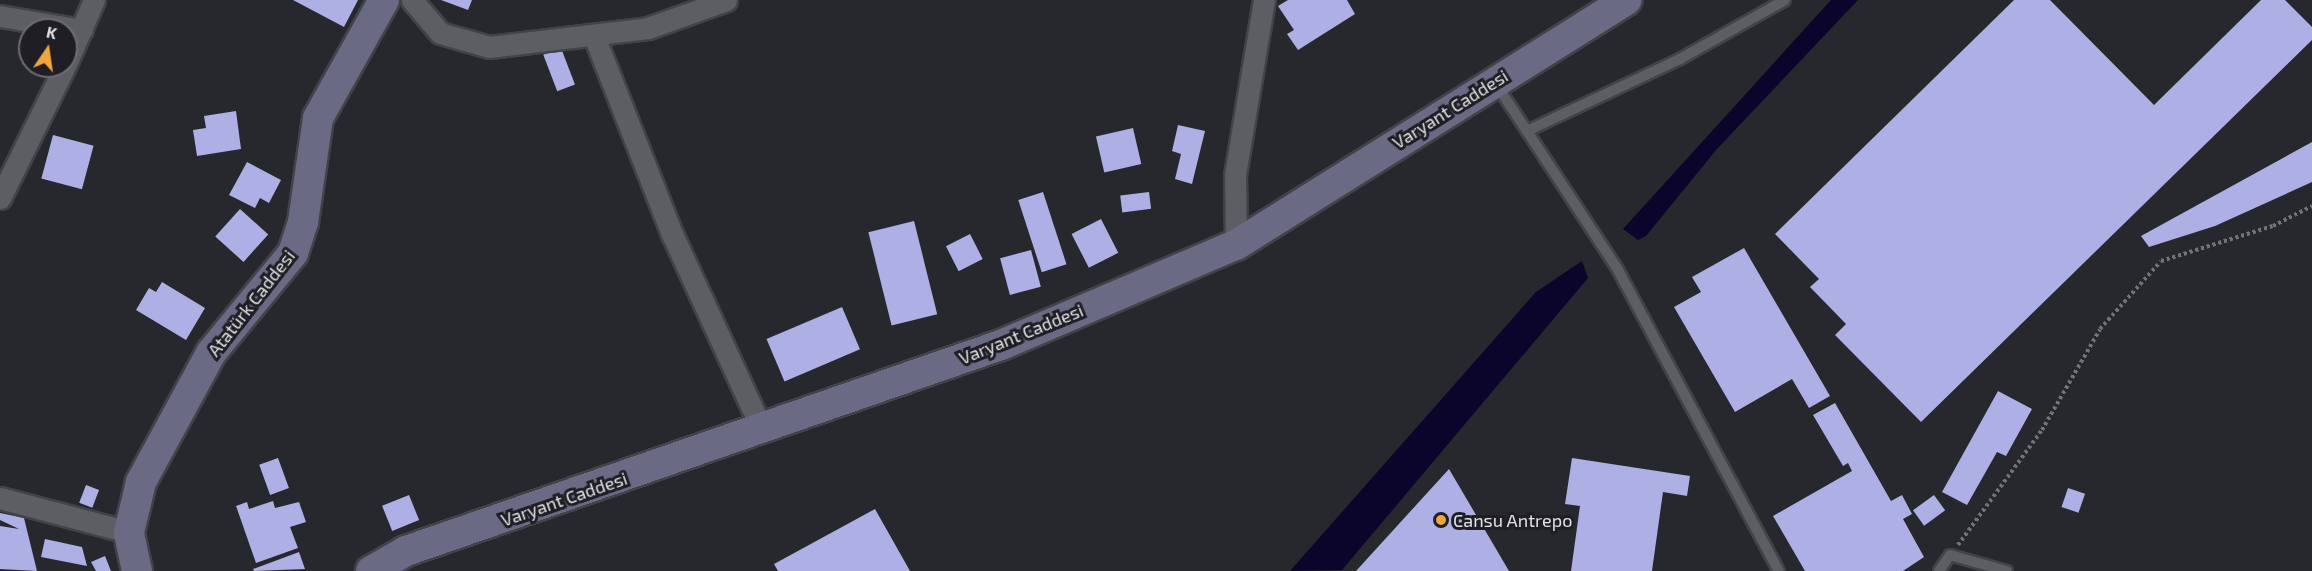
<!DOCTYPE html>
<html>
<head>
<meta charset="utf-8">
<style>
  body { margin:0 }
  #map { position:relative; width:2312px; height:571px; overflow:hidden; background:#27282e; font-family:"Exo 2",sans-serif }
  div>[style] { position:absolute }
  .water>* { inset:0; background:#0b042b }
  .building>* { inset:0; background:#aeafe4; transform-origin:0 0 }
  .path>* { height:4px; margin-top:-2px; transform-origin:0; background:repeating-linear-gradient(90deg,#727378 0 3px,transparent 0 6px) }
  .roads { filter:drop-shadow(2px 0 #424348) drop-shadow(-2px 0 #424348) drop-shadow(0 2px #424348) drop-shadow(0 -2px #424348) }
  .lane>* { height:10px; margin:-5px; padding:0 5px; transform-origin:5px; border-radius:5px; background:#5d5d64 }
  .street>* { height:21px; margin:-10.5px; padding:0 10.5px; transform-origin:10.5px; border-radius:10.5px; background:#5d5d64 }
  .secondary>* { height:30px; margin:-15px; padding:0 15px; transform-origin:15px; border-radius:15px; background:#6a6a85 }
  .dots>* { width:16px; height:16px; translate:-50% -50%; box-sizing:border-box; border:3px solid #1e1e24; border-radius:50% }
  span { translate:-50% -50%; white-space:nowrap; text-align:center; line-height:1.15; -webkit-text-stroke:6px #1e1e24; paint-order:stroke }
  .street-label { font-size:18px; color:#e1e2e6 }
  .poi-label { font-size:18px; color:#e1e2e6 }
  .left { translate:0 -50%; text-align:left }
  .north { position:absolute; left:18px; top:18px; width:60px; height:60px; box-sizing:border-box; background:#1e1e24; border:2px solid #6c6c72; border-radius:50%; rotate:13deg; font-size:16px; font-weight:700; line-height:24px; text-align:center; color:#e1e2e6 }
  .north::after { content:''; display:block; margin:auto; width:21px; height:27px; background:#eea73c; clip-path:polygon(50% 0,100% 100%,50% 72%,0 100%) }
</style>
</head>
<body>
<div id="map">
  <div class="water">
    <i style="clip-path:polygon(1831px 0,1858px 0,1716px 150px,1646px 236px,1638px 240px,1623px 229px)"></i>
    <i style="clip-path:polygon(1582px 261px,1588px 278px,1342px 570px,1290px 571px,1536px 292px)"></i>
  </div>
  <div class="building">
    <i style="clip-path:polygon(293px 0,358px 0,344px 27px)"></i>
    <i style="clip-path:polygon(441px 0,472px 0,468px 10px)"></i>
    <i style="clip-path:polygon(1288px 0,1347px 0,1355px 14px,1298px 50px,1287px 34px,1294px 30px,1278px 6px)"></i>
    <i style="clip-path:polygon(2014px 0,2050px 0,2154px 105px,2261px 0,2285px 0,2312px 27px,2312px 40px,1921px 422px,1835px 335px,1846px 324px,1810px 287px,1819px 279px,1775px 234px)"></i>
    <i style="left:561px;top:48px;width:39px;height:19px;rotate:69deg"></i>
    <i style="clip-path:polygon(236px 111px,241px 149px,197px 156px,193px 130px,206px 128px,204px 116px)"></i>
    <i style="clip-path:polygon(1178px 125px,1205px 131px,1192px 184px,1175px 179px,1181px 154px,1172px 151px)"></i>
    <i style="left:1133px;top:128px;width:37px;height:38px;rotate:77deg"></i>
    <i style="left:53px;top:135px;width:42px;height:45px;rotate:15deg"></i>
    <i style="clip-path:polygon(2312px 142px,2312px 182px,2215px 226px,2149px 247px,2141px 236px)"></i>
    <i style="clip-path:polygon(247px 162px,281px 180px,269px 203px,260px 198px,255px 208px,229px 195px)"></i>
    <i style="left:1043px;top:192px;width:76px;height:26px;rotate:72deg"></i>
    <i style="left:1149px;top:192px;width:17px;height:29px;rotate:83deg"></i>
    <i style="left:240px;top:209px;width:38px;height:37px;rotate:42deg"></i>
    <i style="left:1101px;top:219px;width:38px;height:33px;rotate:63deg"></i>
    <i style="left:914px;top:221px;width:96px;height:47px;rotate:76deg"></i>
    <i style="left:970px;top:234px;width:28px;height:27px;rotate:63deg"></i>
    <i style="clip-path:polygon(1744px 248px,1830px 396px,1809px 408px,1792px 379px,1735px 412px,1674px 307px,1701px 292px,1692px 277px)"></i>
    <i style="left:1031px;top:250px;width:38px;height:32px;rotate:75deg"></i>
    <i style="clip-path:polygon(162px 282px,205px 308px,186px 340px,136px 310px,149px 288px,156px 292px)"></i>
    <i style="left:842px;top:307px;width:46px;height:82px;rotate:67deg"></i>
    <i style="clip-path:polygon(1998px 391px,2032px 409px,2006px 456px,1997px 452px,1967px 505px,1942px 492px)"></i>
    <i style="clip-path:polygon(1835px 403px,1891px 501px,1902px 495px,1912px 514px,1903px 519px,1924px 557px,1903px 571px,1805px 571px,1773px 516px,1852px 471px,1848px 463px,1843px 466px,1813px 415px)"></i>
    <i style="left:278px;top:458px;width:32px;height:20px;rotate:70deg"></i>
    <i style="clip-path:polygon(1572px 458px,1690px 476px,1687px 496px,1663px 492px,1652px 571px,1571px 571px,1580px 506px,1565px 504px)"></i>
    <i style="clip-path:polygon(1449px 469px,1509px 571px,1356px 571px)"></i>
    <i style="left:86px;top:485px;width:14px;height:19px;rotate:21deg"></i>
    <i style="left:2068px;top:488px;width:18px;height:20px;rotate:19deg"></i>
    <i style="left:409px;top:495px;width:27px;height:29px;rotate:68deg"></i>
    <i style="left:1934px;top:495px;width:19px;height:26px;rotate:54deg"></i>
    <i style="clip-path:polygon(273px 501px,275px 508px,299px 502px,306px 522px,290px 527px,298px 548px,256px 563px,236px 506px,247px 502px,249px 509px)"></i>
    <i style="clip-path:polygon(875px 509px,910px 571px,778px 571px,774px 564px)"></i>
    <i style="clip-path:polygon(0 513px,24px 518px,37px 571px,0 569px,0 526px,19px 529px,0 520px)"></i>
    <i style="clip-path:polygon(45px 539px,82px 547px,87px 566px,41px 557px)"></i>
    <i style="clip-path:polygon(299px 552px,305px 569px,254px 571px,253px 569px)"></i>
    <i style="clip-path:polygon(105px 556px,111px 571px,96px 571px,91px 562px)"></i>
  </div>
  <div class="path">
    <i style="left:1958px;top:545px;width:142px;rotate:-53.9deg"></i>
    <i style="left:2042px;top:430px;width:116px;rotate:-60.1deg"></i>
    <i style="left:2100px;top:329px;width:91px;rotate:-48.1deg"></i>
    <i style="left:2161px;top:261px;width:117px;rotate:-17.4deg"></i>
    <i style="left:2273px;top:226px;width:44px;rotate:-27.1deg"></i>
  </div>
  <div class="roads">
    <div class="lane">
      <i style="left:1496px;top:84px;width:222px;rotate:56.7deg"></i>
      <i style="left:1618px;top:270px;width:341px;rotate:61.9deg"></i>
      <i style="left:1527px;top:131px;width:169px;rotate:-25.2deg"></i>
      <i style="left:1680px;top:59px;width:120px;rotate:-29.3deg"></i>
      <i style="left:1939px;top:571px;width:19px;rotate:-55deg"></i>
      <i style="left:1950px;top:555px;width:59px;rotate:15.7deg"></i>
    </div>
    <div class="street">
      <i style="left:412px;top:0;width:43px;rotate:49.7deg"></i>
      <i style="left:440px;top:33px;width:51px;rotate:15.9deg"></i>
      <i style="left:489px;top:47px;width:160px;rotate:-6.8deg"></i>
      <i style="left:648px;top:28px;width:83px;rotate:-19.7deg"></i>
      <i style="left:0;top:16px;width:83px;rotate:9.7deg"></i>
      <i style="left:594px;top:36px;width:213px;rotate:68.5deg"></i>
      <i style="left:672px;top:234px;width:216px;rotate:65.3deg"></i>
      <i style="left:66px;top:64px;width:70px;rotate:-66.4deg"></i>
      <i style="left:0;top:198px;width:147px;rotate:-63.8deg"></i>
      <i style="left:1236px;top:245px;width:70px;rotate:-90.8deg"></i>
      <i style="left:1235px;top:175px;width:177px;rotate:-80.6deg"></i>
      <i style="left:0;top:498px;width:133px;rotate:14.8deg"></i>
    </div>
    <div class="secondary">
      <i style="left:137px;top:571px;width:40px;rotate:-102deg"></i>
      <i style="left:129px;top:532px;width:51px;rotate:-76.5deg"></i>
      <i style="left:141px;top:482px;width:147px;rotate:-61.5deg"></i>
      <i style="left:211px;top:353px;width:129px;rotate:-50.6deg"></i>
      <i style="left:293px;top:253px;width:33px;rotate:-72deg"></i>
      <i style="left:303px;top:222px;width:105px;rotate:-81.8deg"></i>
      <i style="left:318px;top:118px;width:135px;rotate:-60.8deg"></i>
      <i style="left:371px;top:571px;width:40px;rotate:-29.7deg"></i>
      <i style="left:406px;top:551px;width:630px;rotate:-19.1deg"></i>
      <i style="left:1001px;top:345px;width:255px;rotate:-23.1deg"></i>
      <i style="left:1236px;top:245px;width:461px;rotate:-32.1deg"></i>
    </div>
  </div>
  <div class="dots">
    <i style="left:1441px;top:520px;background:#eea73c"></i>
  </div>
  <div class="street-label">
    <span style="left:1450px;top:109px;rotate:-32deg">Varyant Caddesi</span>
    <span style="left:251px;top:303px;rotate:-52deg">Atatürk Caddesi</span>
    <span style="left:1021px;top:334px;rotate:-22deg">Varyant Caddesi</span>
    <span style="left:564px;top:499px;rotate:-19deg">Varyant Caddesi</span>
  </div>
  <div class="poi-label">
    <span class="left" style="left:1453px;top:520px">Cansu Antrepo</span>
  </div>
  <div class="north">K</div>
</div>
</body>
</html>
